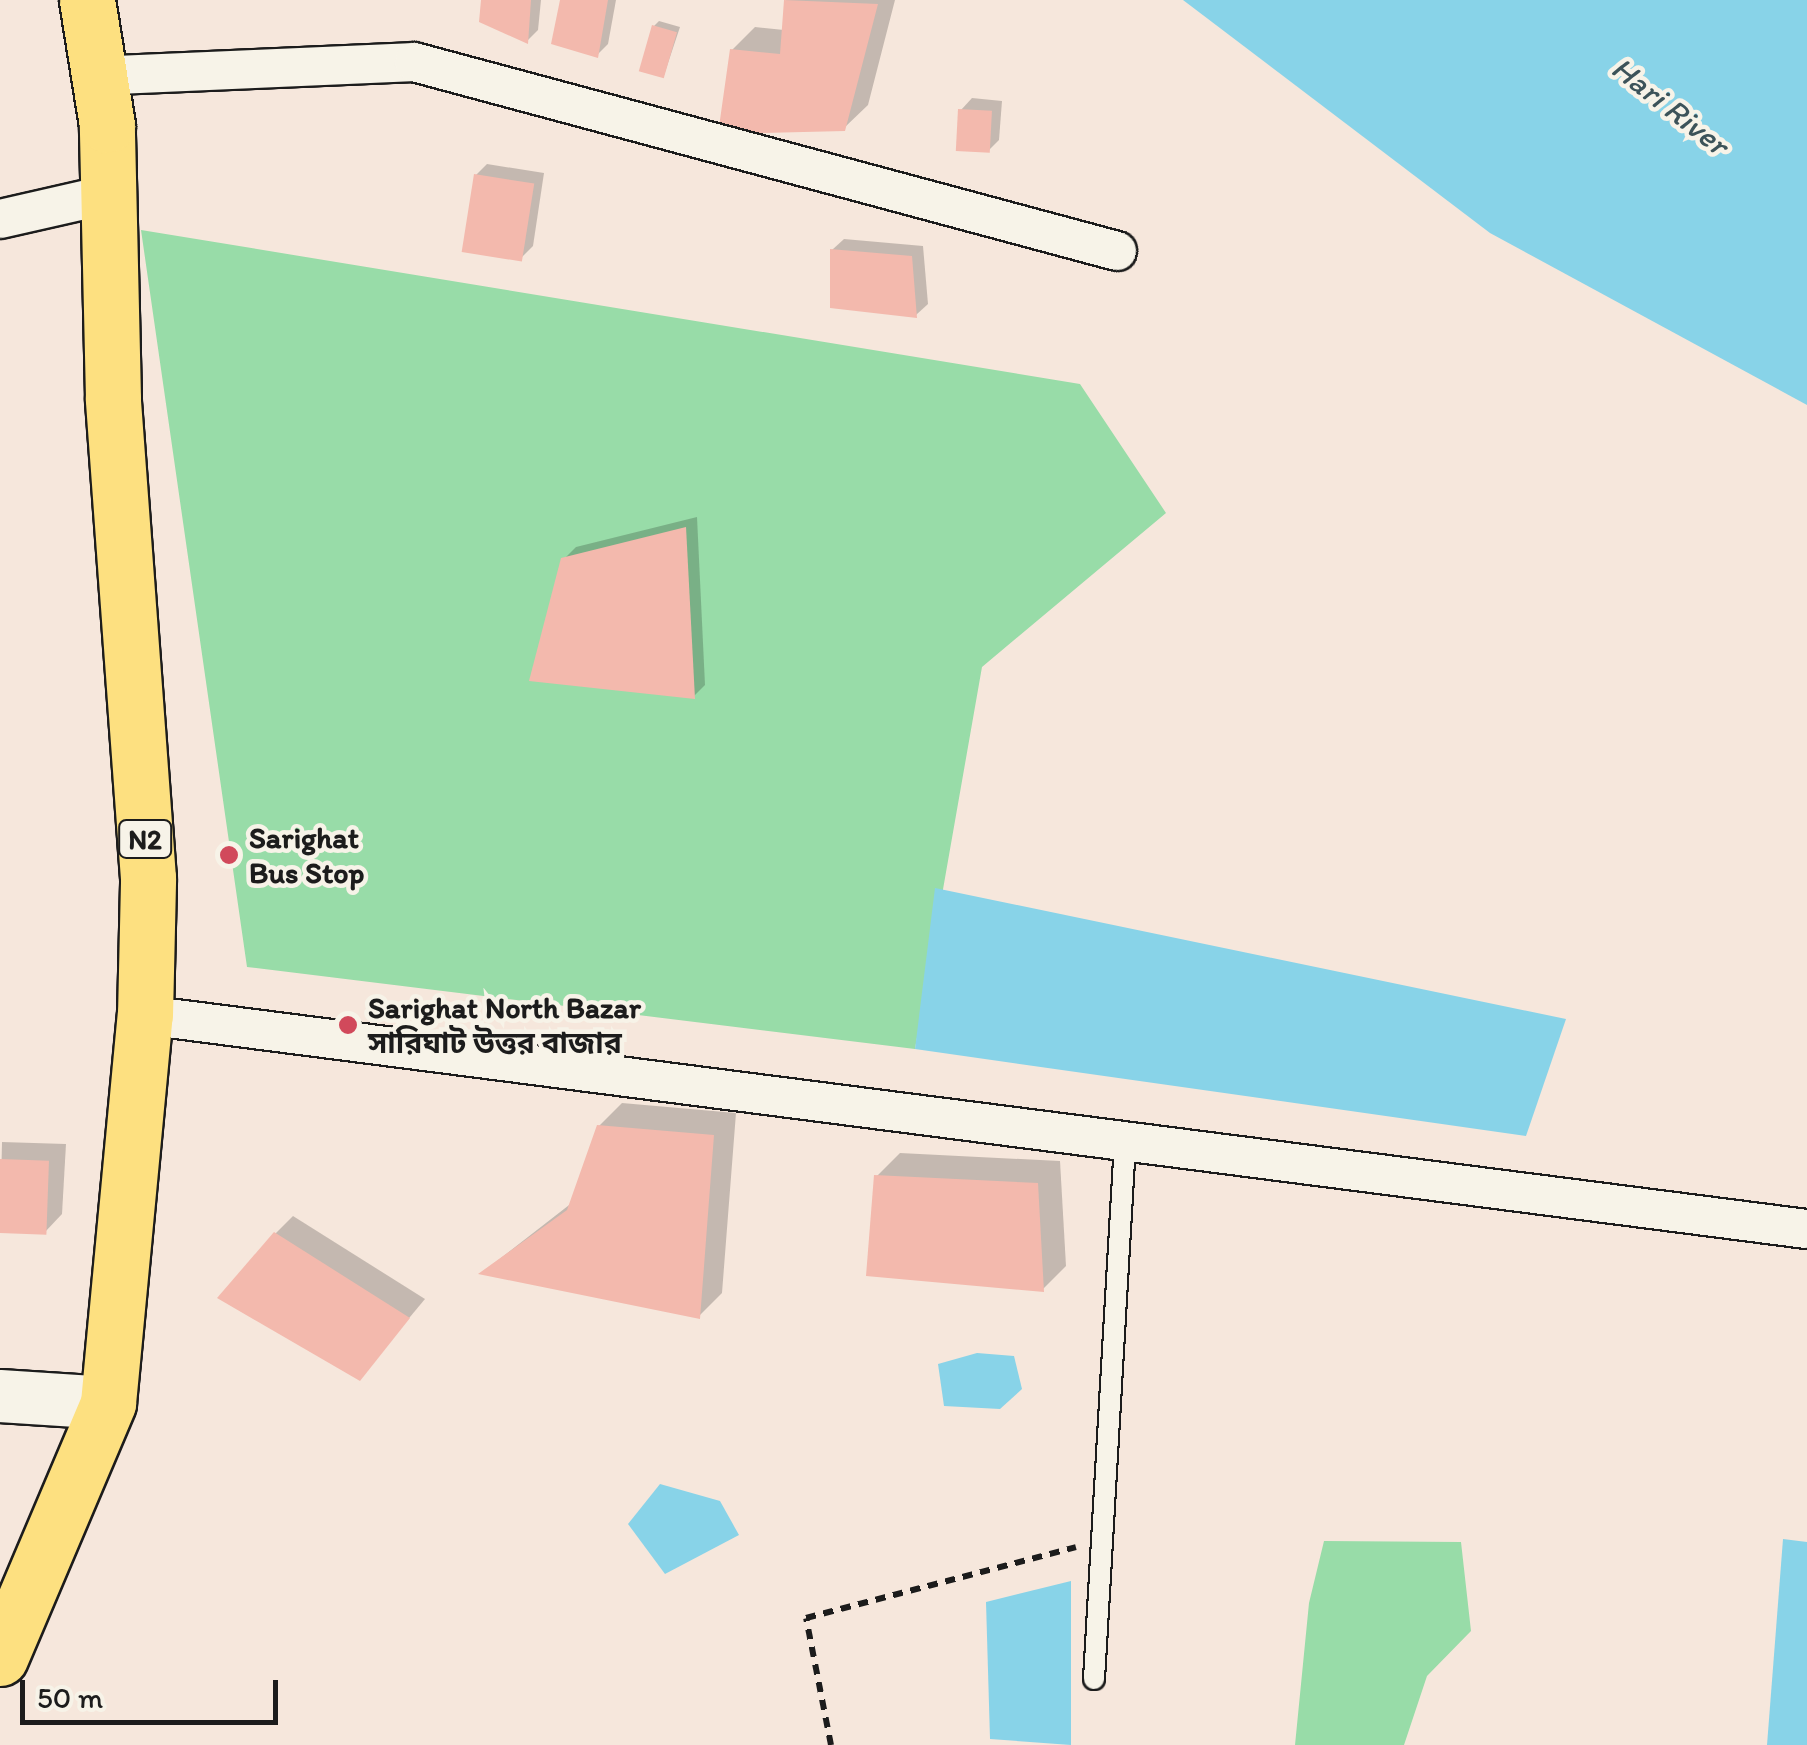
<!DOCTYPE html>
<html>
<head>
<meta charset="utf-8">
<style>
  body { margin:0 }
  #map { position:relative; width:1807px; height:1745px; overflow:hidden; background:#f6e7dc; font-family:Itim,"Noto Sans Bengali",sans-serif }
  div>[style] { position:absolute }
  .green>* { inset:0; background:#98dca8 }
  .water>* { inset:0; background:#88d3e8 }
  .shadow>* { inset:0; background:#0003 }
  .building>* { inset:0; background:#f3b9ad; transform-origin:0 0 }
  .path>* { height:6px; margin-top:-3px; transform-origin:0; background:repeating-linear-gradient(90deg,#1c1c1c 0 10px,transparent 0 18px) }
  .roads { filter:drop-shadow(2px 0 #1c1c1c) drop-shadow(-2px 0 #1c1c1c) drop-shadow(0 2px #1c1c1c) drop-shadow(0 -2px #1c1c1c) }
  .lane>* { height:20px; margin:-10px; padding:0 10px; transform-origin:10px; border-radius:10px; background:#f7f3e8 }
  .street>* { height:38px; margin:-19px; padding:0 19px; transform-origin:19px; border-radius:19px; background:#f7f3e8 }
  .secondary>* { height:52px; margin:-26px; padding:0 26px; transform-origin:26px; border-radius:26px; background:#f7f3e8 }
  .highway>* { height:55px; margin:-27.5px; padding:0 27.5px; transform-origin:27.5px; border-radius:27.5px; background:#fde080 }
  .dots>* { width:28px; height:28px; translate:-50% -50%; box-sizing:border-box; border:5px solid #f7f3e8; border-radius:50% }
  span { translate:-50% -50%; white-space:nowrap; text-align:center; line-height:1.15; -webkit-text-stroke:9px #f7f3e8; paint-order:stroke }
  .shield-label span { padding:2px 8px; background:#f7f3e8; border:2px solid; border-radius:8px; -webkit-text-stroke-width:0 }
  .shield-label { font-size:28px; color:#1c1c1c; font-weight:700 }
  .poi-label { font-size:30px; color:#1c1c1c; font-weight:700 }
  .left { translate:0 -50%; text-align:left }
  .water-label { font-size:32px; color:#3c5359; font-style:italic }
  .scale { position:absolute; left:20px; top:1680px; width:258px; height:45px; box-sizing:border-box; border:5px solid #1c1c1c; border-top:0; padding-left:12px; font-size:30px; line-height:35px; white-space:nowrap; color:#1c1c1c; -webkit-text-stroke:8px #f7f3e8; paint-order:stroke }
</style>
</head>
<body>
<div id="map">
  <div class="green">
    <i style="clip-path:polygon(141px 230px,1080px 384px,1166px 513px,982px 667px,915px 1049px,247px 967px)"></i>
    <i style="clip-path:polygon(1324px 1541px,1461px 1542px,1471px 1631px,1427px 1676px,1404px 1745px,1295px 1745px,1309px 1603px)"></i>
  </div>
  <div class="water">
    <i style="clip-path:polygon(1183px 0,1807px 0,1807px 405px,1490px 233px)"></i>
    <i style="clip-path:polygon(935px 888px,1566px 1019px,1526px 1136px,915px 1049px)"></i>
    <i style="clip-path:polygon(977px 1353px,1014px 1356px,1022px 1389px,1000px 1409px,944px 1406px,938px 1364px)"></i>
    <i style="clip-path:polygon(660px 1484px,720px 1501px,739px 1535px,665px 1574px,628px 1524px)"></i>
    <i style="clip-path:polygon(1783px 1539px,1807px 1542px,1807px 1745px,1767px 1745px)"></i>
    <i style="clip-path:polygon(1071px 1581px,1071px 1745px,990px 1739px,986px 1602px)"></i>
  </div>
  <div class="shadow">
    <i style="clip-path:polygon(484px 0,541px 0,538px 30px,527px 41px)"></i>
    <i style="clip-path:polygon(563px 0,616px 0,608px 44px,597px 55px)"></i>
    <i style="clip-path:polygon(786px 0,895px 0,868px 105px,844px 128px,732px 50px,755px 27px,784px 30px)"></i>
    <i style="clip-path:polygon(659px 21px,680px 27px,664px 75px,654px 26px)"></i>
    <i style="clip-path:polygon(972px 98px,1002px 101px,999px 140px,988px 151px,961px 110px)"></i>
    <i style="clip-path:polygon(487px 164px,544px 173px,533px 246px,521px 258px,476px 175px)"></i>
    <i style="clip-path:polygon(844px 239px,923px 246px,928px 304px,916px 315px,832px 250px)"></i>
    <i style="clip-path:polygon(697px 517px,705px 685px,694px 696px,564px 559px,576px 547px)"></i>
    <i style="clip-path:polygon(622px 1103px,736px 1113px,722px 1293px,699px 1316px,483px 1272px,573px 1202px,599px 1126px)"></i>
    <i style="clip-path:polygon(2px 1142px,66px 1144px,62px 1214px,45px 1232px,0 1230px)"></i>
    <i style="clip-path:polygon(900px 1153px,1060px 1161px,1066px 1266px,1043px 1289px,877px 1176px)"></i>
    <i style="clip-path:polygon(293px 1216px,425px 1299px,360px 1377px,275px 1234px)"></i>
  </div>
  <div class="building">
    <i style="clip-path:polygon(481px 0,531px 0,528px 44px,479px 22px)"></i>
    <i style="clip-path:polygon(560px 0,608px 0,598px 58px,551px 44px)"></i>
    <i style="clip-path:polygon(784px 0,878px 4px,845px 131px,718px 134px,730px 49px,780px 54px)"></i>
    <i style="left:652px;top:25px;width:26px;height:48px;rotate:16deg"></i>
    <i style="left:958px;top:109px;width:34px;height:42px;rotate:3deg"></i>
    <i style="left:474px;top:174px;width:61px;height:79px;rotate:9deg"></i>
    <i style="clip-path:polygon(830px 249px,912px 256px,917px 318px,830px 308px)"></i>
    <i style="clip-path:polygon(686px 527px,695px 699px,529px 681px,561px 558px)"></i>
    <i style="clip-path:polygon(597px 1125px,714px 1135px,700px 1319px,478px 1274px,567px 1210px)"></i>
    <i style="left:0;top:1159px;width:49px;height:74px;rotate:2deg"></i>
    <i style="clip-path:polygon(874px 1175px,1038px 1183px,1044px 1292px,866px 1276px)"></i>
    <i style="clip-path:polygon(274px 1232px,410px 1318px,360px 1381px,217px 1298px)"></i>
  </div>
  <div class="path">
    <i style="left:831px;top:1745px;width:129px;rotate:-101.1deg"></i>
    <i style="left:806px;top:1618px;width:279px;rotate:-14.7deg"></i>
  </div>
  <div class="roads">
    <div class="lane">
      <i style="left:1094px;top:1679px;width:537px;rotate:-86.69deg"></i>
    </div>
    <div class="street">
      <i style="left:95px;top:76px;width:319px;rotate:-2.5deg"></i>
      <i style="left:414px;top:62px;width:728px;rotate:15.05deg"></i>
      <i style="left:0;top:219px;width:109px;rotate:-12.8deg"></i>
      <i style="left:145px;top:1015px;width:1676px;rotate:7.34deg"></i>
    </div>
    <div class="secondary">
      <i style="left:0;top:1396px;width:108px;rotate:3.7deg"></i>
    </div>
    <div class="highway">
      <i style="left:0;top:1658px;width:277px;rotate:-67deg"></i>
      <i style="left:108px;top:1403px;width:390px;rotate:-84.6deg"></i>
      <i style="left:145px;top:1015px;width:137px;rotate:-88.7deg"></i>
      <i style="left:148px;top:878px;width:481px;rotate:-94.2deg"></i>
      <i style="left:113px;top:398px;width:273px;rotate:-91.3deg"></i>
      <i style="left:107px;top:125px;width:127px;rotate:-99.1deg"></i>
    </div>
  </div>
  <div class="dots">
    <i style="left:229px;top:855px;background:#d1495b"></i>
    <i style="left:348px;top:1025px;background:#d1495b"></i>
  </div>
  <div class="shield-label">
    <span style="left:145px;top:839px">N2</span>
  </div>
  <div class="poi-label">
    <span class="left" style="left:249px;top:855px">Sarighat<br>Bus Stop</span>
    <span class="left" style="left:368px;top:1025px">Sarighat North Bazar<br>সারিঘাট উত্তর বাজার</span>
  </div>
  <div class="water-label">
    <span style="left:1670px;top:106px;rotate:38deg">Hari River</span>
  </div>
  <div class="scale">50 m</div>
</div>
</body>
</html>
